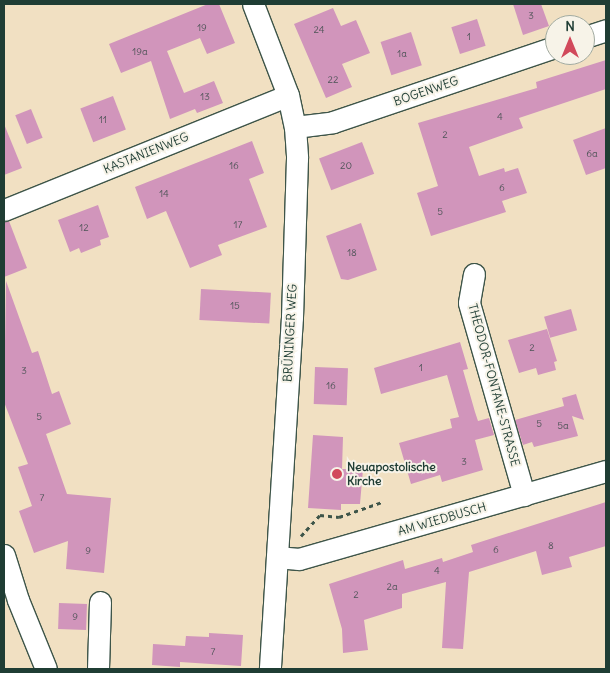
<!DOCTYPE html>
<html>
<head>
<meta charset="utf-8">
<style>
  body { margin:0 }
  #map { position:relative; width:610px; height:673px; overflow:hidden; background:#f1e0c2; font-family:Delius,sans-serif }
  div>[style] { position:absolute }
  .building>* { inset:0; background:#d195bb; transform-origin:0 0 }
  .path>* { height:3px; margin-top:-1.5px; transform-origin:0; background:repeating-linear-gradient(90deg,#3e5549 0 4px,transparent 0 8px) }
  .roads { filter:drop-shadow(1px 0 #3e5549) drop-shadow(-1px 0 #3e5549) drop-shadow(0 1px #3e5549) drop-shadow(0 -1px #3e5549) }
  .minor>* { height:21px; margin:-10.5px; padding:0 10.5px; transform-origin:10.5px; border-radius:10.5px; background:#fff }
  .dots>* { width:14px; height:14px; translate:-50% -50%; box-sizing:border-box; border:2px solid #f7f3e8; border-radius:50% }
  span { translate:-50% -50%; white-space:nowrap; text-align:center; line-height:1.15; -webkit-text-stroke:4px #f7f3e8; paint-order:stroke }
  .number-label { font-size:10px; color:#4c5356 }
  .number-label span { -webkit-text-stroke-width:0 }
  .street-label { font-size:12px; color:#1f3d34 }
  .poi-label { font-size:12px; color:#1f3d34; font-weight:700 }
  .left { translate:0 -50%; text-align:left }
  .frame { position:absolute; inset:0; border:5px solid #1f3d34; pointer-events:none }
  .north { position:absolute; left:545px; top:15px; width:50px; height:50px; box-sizing:border-box; background:#f7f3e8; border:1px solid #a1aaa0; border-radius:50%; rotate:0deg; font-size:14px; font-weight:700; line-height:20px; text-align:center; color:#1f3d34 }
  .north::after { content:''; display:block; margin:auto; width:18px; height:22px; background:#d1495b; clip-path:polygon(50% 0,100% 100%,50% 72%,0 100%) }
</style>
</head>
<body>
<div id="map">
  <div class="building">
    <i style="clip-path:polygon(208px 4px,219px 4px,235px 43px,207px 54px,200px 38px,167px 51px,184px 93px,214px 81px,223px 103px,197px 113px,195px 109px,170px 119px,151px 61px,121px 73px,109px 44px)"></i>
    <i style="clip-path:polygon(513px 4px,541px 4px,549px 26px,523px 35px)"></i>
    <i style="clip-path:polygon(333px 8px,341px 26px,356px 20px,370px 53px,342px 64px,352px 87px,326px 98px,294px 24px)"></i>
    <i style="left:477px;top:19px;width:28px;height:27px;rotate:72deg"></i>
    <i style="left:411px;top:32px;width:35px;height:32px;rotate:72deg"></i>
    <i style="clip-path:polygon(606px 60px,606px 89px,519px 118px,523px 128px,469px 147px,479px 176px,504px 168px,505px 172px,518px 168px,527px 193px,502px 201px,506px 212px,431px 236px,417px 193px,438px 186px,418px 123px,537px 88px,536px 82px)"></i>
    <i style="left:113px;top:96px;width:36px;height:35px;rotate:69deg"></i>
    <i style="left:31px;top:109px;width:31px;height:17px;rotate:68deg"></i>
    <i style="clip-path:polygon(4px 124px,22px 168px,4px 175px)"></i>
    <i style="clip-path:polygon(606px 128px,606px 168px,586px 175px,573px 140px)"></i>
    <i style="clip-path:polygon(252px 141px,264px 173px,249px 179px,267px 227px,218px 245px,222px 255px,190px 268px,166px 211px,147px 219px,135px 187px)"></i>
    <i style="left:362px;top:142px;width:34px;height:46px;rotate:69deg"></i>
    <i style="clip-path:polygon(98px 205px,109px 237px,100px 240px,101px 245px,81px 253px,79px 248px,70px 252px,58px 220px)"></i>
    <i style="clip-path:polygon(9px 221px,27px 268px,4px 277px,4px 222px)"></i>
    <i style="clip-path:polygon(361px 223px,377px 270px,348px 280px,341px 279px,326px 236px)"></i>
    <i style="clip-path:polygon(6px 281px,32px 353px,38px 351px,52px 394px,59px 391px,71px 424px,46px 434px,67px 494px,111px 498px,104px 573px,66px 569px,68px 541px,34px 553px,19px 511px,32px 506px,18px 467px,28px 464px,4px 402px)"></i>
    <i style="left:201px;top:289px;width:70px;height:31px;rotate:3deg"></i>
    <i style="left:571px;top:309px;width:22px;height:28px;rotate:74deg"></i>
    <i style="clip-path:polygon(547px 329px,557px 361px,554px 362px,556px 370px,538px 375px,536px 368px,519px 373px,508px 340px)"></i>
    <i style="clip-path:polygon(460px 342px,468px 369px,463px 370px,475px 412px,478px 421px,489px 418px,494px 435px,475px 440px,483px 470px,442px 482px,440px 475px,411px 484px,399px 443px,452px 428px,450px 419px,459px 417px,447px 375px,381px 394px,374px 368px)"></i>
    <i style="left:315px;top:367px;width:33px;height:37px;rotate:2deg"></i>
    <i style="clip-path:polygon(576px 394px,584px 420px,572px 416px,578px 436px,534px 447px,532px 442px,523px 445px,515px 420px,564px 406px,562px 398px)"></i>
    <i style="clip-path:polygon(313px 435px,343px 437px,342px 469px,363px 469px,360px 504px,341px 504px,341px 510px,308px 508px)"></i>
    <i style="clip-path:polygon(606px 502px,606px 546px,569px 557px,572px 567px,542px 575px,536px 551px,469px 572px,463px 649px,442px 648px,446px 582px,402px 594px,402px 608px,364px 620px,368px 650px,343px 653px,342px 629px,329px 584px,403px 560px,405px 569px,442px 558px,443px 562px,473px 552px,471px 545px)"></i>
    <i style="left:59px;top:603px;width:28px;height:26px;rotate:2deg"></i>
    <i style="clip-path:polygon(209px 633px,243px 635px,241px 666px,180px 662px,180px 667px,152px 665px,153px 644px,185px 646px,186px 636px,209px 637px)"></i>
  </div>
  <div class="path">
    <i style="left:301px;top:536px;width:28px;rotate:-48deg"></i>
    <i style="left:320px;top:515px;width:19px;rotate:6deg"></i>
    <i style="left:339px;top:517px;width:46px;rotate:-19.2deg"></i>
  </div>
  <div class="roads">
    <div class="minor">
      <i style="left:253px;top:4px;width:97px;rotate:69deg"></i>
      <i style="left:288px;top:95px;width:33px;rotate:78deg"></i>
      <i style="left:295px;top:127px;width:31px;rotate:86deg"></i>
      <i style="left:297px;top:158px;width:159px;rotate:91.8deg"></i>
      <i style="left:292px;top:317px;width:353px;rotate:93.6deg"></i>
      <i style="left:585px;top:37px;width:22px;rotate:-18deg"></i>
      <i style="left:295px;top:127px;width:38px;rotate:-7deg"></i>
      <i style="left:333px;top:122px;width:234px;rotate:-18.7deg"></i>
      <i style="left:4px;top:210px;width:306px;rotate:-22deg"></i>
      <i style="left:474px;top:274px;width:29px;rotate:100deg"></i>
      <i style="left:469px;top:303px;width:200px;rotate:74deg"></i>
      <i style="left:4px;top:555px;width:47px;rotate:72.7deg"></i>
      <i style="left:18px;top:600px;width:74px;rotate:67.9deg"></i>
      <i style="left:277px;top:557px;width:22px;rotate:5deg"></i>
      <i style="left:299px;top:559px;width:319px;rotate:-16deg"></i>
      <i style="left:98px;top:669px;width:67px;rotate:-88.3deg"></i>
    </div>
  </div>
  <div class="dots">
    <i style="left:337px;top:474px;background:#d1495b"></i>
  </div>
  <div class="number-label">
    <span style="left:531px;top:16px">3</span>
    <span style="left:202px;top:28px">19</span>
    <span style="left:319px;top:30px">24</span>
    <span style="left:469px;top:37px">1</span>
    <span style="left:140px;top:52px">19a</span>
    <span style="left:402px;top:54px">1a</span>
    <span style="left:333px;top:80px">22</span>
    <span style="left:205px;top:97px">13</span>
    <span style="left:500px;top:117px">4</span>
    <span style="left:103px;top:120px">11</span>
    <span style="left:445px;top:135px">2</span>
    <span style="left:592px;top:154px">6a</span>
    <span style="left:234px;top:166px">16</span>
    <span style="left:346px;top:166px">20</span>
    <span style="left:502px;top:188px">6</span>
    <span style="left:164px;top:194px">14</span>
    <span style="left:440px;top:212px">5</span>
    <span style="left:238px;top:225px">17</span>
    <span style="left:84px;top:228px">12</span>
    <span style="left:352px;top:253px">18</span>
    <span style="left:235px;top:306px">15</span>
    <span style="left:532px;top:348px">2</span>
    <span style="left:421px;top:368px">1</span>
    <span style="left:24px;top:371px">3</span>
    <span style="left:331px;top:386px">16</span>
    <span style="left:39px;top:417px">5</span>
    <span style="left:539px;top:424px">5</span>
    <span style="left:563px;top:426px">5a</span>
    <span style="left:464px;top:462px">3</span>
    <span style="left:42px;top:498px">7</span>
    <span style="left:551px;top:546px">8</span>
    <span style="left:496px;top:550px">6</span>
    <span style="left:88px;top:551px">9</span>
    <span style="left:437px;top:571px">4</span>
    <span style="left:392px;top:587px">2a</span>
    <span style="left:356px;top:595px">2</span>
    <span style="left:75px;top:617px">9</span>
    <span style="left:213px;top:652px">7</span>
  </div>
  <div class="street-label">
    <span style="left:426px;top:91px;rotate:-19deg">BOGENWEG</span>
    <span style="left:146px;top:153px;rotate:-22deg">KASTANIENWEG</span>
    <span style="left:290px;top:333px;rotate:-87deg">BRÜNINGER WEG</span>
    <span style="left:494px;top:385px;rotate:75deg">THEODOR-FONTANE-STRASSE</span>
    <span style="left:442px;top:519px;rotate:-16deg">AM WIEDBUSCH</span>
  </div>
  <div class="poi-label">
    <span class="left" style="left:347px;top:474px">Neuapostolische<br>Kirche</span>
  </div>
  <div class="frame"></div>
  <div class="north">N</div>
</div>
</body>
</html>
